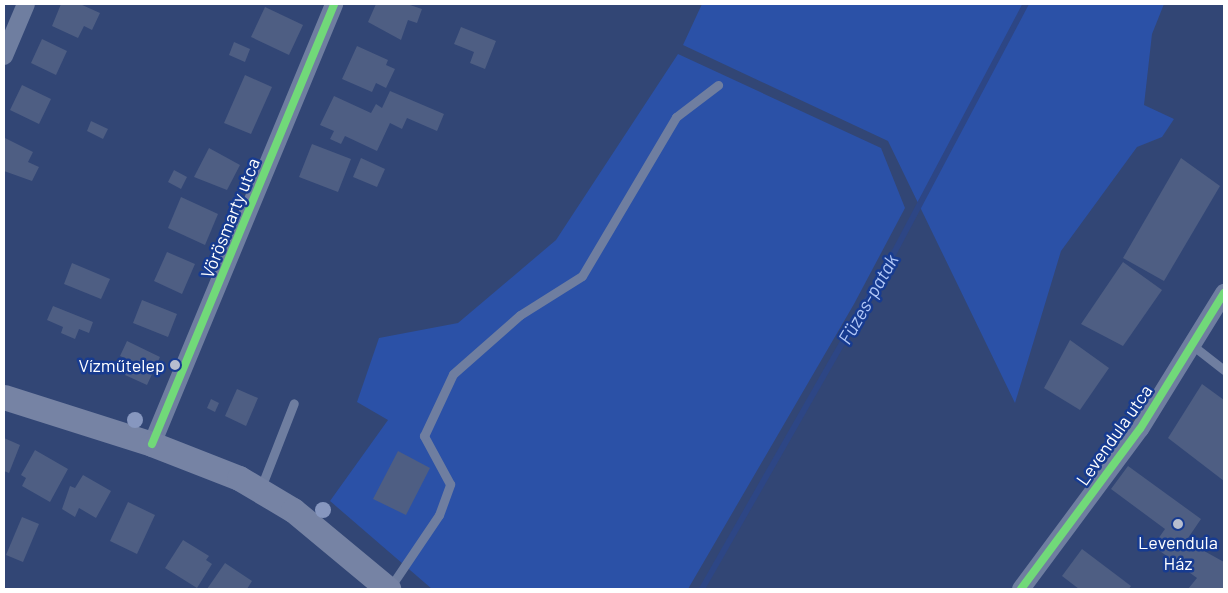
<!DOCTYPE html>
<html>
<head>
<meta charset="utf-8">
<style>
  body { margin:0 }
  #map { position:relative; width:1228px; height:593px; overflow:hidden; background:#324675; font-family:Barlow,sans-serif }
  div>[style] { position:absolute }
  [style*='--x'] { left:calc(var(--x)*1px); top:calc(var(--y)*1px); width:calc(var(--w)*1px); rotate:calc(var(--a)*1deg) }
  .green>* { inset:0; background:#2b51a7 }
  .stream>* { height:5.5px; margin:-2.75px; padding:0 2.75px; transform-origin:2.75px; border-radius:2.75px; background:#2d4685 }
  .building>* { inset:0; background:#4e5e83 }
  .service>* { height:9px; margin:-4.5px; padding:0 4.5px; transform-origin:4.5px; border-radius:4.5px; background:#6f7ea0 }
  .minor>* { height:18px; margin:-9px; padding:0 9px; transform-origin:9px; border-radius:9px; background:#6f7ea0 }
  .secondary>* { height:25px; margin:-12.5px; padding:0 12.5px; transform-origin:12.5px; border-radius:12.5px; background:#7683a4 }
  .cycleway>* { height:8px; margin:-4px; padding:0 4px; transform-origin:4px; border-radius:4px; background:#71d979 }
  .trees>* { width:16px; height:16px; margin:-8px; border-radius:50%; background:#8797bf }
  .dots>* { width:14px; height:14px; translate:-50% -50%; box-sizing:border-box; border:2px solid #173b90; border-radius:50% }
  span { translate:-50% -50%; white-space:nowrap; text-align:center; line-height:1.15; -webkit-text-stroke:5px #173b90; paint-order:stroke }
  .street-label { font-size:18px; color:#fff }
  .poi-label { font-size:18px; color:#fff }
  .right { translate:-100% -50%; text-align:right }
  .water-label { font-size:19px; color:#b1c7f7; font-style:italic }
  .frame { position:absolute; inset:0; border:5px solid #fff; pointer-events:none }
</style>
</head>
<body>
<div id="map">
  <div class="green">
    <i style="clip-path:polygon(702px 4px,1164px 4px,1152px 34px,1144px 105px,1174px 119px,1162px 137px,1137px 147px,1061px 251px,1015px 403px,888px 141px,683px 45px)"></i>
    <i style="clip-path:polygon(678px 54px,881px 148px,905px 208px,854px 304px,688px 589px,432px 589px,330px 501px,388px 420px,357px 402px,379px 338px,458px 323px,556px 240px)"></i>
  </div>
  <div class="stream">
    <i style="--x:702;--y:589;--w:387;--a:-60.3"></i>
    <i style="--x:894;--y:253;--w:282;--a:-62.1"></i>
  </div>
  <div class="building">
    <i style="clip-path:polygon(61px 4px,80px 4px,100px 13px,92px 30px,84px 26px,78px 38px,52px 26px)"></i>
    <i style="clip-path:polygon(376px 4px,407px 4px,422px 9px,417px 23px,408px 20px,401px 40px,368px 22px)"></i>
    <i style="clip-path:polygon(265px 7px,303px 25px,289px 55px,251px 37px)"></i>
    <i style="clip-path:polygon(461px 27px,496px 41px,485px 69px,470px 63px,474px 52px,454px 44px)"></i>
    <i style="clip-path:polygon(42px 39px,67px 51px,56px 75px,31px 63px)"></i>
    <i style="clip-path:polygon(234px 42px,250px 49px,245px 62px,229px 55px)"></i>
    <i style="clip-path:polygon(357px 46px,388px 60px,386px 65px,395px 69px,386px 88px,376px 83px,372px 92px,342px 79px)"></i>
    <i style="clip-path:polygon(245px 75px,272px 87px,251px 134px,224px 123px)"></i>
    <i style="clip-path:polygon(22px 85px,51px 99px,39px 124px,10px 110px)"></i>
    <i style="clip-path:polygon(390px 91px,444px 114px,437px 131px,407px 118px,402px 129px,390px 123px,377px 151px,345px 136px,341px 144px,330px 139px,334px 131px,320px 125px,334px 96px,371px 113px,376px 104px,382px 108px)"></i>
    <i style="clip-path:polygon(91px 121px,108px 129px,103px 139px,87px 131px)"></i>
    <i style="clip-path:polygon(5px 138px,33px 152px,28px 162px,39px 167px,32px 181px,4px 171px)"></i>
    <i style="clip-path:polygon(312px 144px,351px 159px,338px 192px,299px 177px)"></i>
    <i style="clip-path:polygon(209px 148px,240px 165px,227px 190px,194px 177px)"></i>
    <i style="clip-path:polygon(361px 158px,385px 169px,377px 187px,353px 177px)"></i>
    <i style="clip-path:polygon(1181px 158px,1220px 186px,1164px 281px,1123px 258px)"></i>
    <i style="clip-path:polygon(174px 170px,187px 177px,181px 189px,168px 182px)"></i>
    <i style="clip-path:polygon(181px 197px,218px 214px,205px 245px,168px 228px)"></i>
    <i style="clip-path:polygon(167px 252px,195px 264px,182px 294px,154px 281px)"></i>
    <i style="clip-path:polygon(1123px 262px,1162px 290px,1123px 346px,1081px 324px)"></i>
    <i style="clip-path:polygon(72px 263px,110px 279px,101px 299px,64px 284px)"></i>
    <i style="clip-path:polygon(142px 300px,177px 314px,168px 337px,133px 323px)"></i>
    <i style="clip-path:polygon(53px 306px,93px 322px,89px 333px,79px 329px,75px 339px,61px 333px,63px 327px,47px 320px)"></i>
    <i style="clip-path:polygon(1070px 340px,1109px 368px,1080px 410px,1044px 388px)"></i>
    <i style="clip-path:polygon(127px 341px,160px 357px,147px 385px,125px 375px,132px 361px,120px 356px)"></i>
    <i style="clip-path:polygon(1202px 384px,1224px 400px,1224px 481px,1168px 438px)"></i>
    <i style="clip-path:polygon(237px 389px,258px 398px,246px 426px,225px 416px)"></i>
    <i style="clip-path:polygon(211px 399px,219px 403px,215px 412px,207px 408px)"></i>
    <i style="clip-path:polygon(4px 438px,20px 445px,9px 473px,4px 471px)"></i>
    <i style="clip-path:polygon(35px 450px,68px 469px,50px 502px,22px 486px,26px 478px,21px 475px)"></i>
    <i style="clip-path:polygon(398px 451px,430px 468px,406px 515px,373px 499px)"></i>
    <i style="clip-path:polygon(1128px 466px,1201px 519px,1186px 541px,1224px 562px,1224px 589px,1188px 589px,1197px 578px,1153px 546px,1165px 529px,1111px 489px)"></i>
    <i style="clip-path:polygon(83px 475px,111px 491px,96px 518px,79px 508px,75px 517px,62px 509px,70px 486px,75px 488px)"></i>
    <i style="clip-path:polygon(128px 502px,155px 515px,137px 554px,110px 541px)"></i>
    <i style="clip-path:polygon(22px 517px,39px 524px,23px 562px,6px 555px)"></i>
    <i style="clip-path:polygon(183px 540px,209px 556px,206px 560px,212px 564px,197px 588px,165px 568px)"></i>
    <i style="clip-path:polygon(1082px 549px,1131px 586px,1129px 589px,1079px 589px,1062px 576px)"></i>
    <i style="clip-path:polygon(225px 563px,252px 581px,247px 589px,207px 589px)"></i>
  </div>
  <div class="service">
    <i style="--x:1192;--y:345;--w:41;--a:38"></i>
    <i style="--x:260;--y:490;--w:93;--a:-68.7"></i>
    <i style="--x:389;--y:589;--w:89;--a:-56"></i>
    <i style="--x:439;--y:515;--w:33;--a:-70"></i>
    <i style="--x:450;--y:484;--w:55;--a:-118.4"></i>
    <i style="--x:424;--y:436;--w:68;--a:-64.9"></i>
    <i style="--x:453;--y:374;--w:89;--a:-41.4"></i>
    <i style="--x:520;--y:315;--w:73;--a:-32.2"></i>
    <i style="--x:582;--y:276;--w:185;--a:-59.4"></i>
    <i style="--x:676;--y:117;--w:53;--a:-37.3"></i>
  </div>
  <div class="minor">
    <i style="--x:4;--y:56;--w:56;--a:-67.1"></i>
    <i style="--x:152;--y:444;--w:476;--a:-67.5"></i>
    <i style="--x:1021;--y:589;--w:199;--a:-53.4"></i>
    <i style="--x:1140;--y:429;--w:160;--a:-58.3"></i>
  </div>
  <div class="secondary">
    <i style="--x:4;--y:397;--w:155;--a:17.6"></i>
    <i style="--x:152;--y:444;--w:93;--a:21.3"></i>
    <i style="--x:239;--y:478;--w:63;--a:30.7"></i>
    <i style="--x:293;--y:510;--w:124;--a:39.7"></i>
  </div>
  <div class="cycleway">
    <i style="--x:152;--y:444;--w:476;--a:-67.5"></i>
    <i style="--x:1021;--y:589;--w:199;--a:-53.4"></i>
    <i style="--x:1140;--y:429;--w:160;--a:-58.3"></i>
  </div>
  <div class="trees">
    <i style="left:135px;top:420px"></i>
    <i style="left:323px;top:510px"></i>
  </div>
  <div class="dots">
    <i style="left:175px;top:365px;background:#b7becf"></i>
    <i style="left:1178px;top:524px;background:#b7becf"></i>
  </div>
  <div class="street-label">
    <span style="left:230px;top:218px;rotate:-68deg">Vörösmarty utca</span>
    <span style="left:1114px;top:435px;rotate:-55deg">Levendula utca</span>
  </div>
  <div class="poi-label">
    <span class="right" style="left:165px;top:365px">Vízműtelep</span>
    <span style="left:1178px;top:553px">Levendula<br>Ház</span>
  </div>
  <div class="water-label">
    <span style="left:868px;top:299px;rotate:-60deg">Füzes-patak</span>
  </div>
  <div class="frame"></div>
</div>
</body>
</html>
